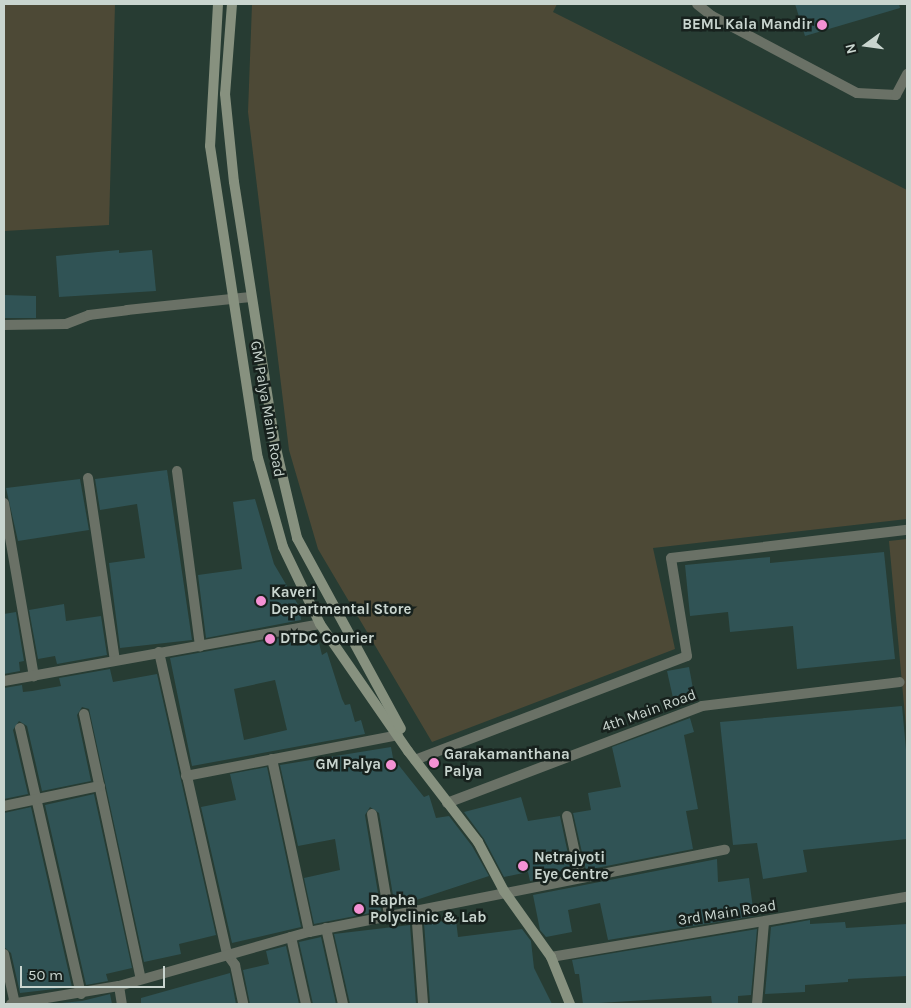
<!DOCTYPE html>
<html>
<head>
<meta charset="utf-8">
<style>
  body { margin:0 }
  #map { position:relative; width:911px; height:1008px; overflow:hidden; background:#273c33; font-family:Karla,sans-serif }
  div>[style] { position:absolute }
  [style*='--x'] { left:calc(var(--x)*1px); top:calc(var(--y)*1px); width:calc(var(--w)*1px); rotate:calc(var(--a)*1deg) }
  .green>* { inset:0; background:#4d4936 }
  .building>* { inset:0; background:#305355 }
  .lane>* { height:10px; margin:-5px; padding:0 5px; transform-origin:5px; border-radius:5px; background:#6a7166 }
  .street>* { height:10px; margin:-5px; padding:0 5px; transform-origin:5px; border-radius:5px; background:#6a7166 }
  .secondary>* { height:10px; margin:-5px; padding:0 5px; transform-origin:5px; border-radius:5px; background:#87917f }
  .dots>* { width:14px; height:14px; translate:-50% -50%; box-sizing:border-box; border:2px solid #17211d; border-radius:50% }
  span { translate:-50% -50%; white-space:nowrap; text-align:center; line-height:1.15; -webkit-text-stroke:5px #17211d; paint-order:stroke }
  .poi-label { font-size:15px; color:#c9d5cf; font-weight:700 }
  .right { translate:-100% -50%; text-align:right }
  .left { translate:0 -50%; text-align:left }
  .street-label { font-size:15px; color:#c9d5cf }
  .frame { position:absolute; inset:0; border:5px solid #c9d5cf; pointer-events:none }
  .north { position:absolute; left:841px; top:20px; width:50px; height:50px; -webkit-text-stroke:4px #17211d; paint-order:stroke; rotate:256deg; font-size:14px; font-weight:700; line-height:20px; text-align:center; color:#c9d5cf }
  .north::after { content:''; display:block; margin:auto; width:18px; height:22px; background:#c9d5cf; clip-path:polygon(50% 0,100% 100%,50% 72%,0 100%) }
  .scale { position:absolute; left:20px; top:966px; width:145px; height:22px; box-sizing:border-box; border:2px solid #c9d5cf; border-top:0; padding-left:6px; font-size:15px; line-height:18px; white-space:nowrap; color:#c9d5cf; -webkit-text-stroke:4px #17211d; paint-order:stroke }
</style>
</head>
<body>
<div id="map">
  <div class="green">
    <i style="clip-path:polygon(4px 4px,115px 4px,109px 225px,4px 231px)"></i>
    <i style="clip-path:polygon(252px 4px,557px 4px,553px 12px,907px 190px,907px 519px,653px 548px,675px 649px,432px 742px,318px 549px,289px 450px,248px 112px)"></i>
    <i style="clip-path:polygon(907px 539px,907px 738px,889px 541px)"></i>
  </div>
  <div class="building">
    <i style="clip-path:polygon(795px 4px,899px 4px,900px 8px,805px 36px)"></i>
    <i style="clip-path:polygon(119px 250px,119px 253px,152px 250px,156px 291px,59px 297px,56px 256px)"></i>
    <i style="clip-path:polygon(4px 295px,36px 296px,36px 318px,4px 318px)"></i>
    <i style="clip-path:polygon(167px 470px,192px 640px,120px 648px,109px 563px,145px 558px,137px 504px,100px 510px,95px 479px)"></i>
    <i style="clip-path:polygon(80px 479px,89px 530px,18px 541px,6px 488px)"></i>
    <i style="clip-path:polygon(255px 499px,274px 564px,300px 608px,301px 620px,206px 638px,198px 575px,242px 569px,233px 502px)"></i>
    <i style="clip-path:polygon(884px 552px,895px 659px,797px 669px,793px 626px,730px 632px,728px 612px,690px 616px,685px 565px,770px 557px,770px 563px)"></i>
    <i style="clip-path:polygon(64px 604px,66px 621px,101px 616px,107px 655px,57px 664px,55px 656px,38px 659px,29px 610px)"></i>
    <i style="clip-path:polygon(16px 612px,24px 661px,19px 662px,20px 671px,4px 674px,4px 614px)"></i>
    <i style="clip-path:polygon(evenodd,303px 634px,305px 642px,318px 639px,322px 655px,327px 652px,342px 699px,345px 705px,350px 704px,355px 722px,361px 720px,365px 734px,192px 766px,170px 658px,303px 634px,275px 680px,287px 730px,244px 740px,234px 689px,275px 680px)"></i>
    <i style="clip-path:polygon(689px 667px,694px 694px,673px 698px,667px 671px)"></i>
    <i style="clip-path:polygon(110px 669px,113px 682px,157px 674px,216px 935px,179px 944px,181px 954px,144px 962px,89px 709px,82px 707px,77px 715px,91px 781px,42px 791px,27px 726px,19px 721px,13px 730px,28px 794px,4px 799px,4px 688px,22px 685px,23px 692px,32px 691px,61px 686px,59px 678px)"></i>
    <i style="clip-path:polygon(902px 706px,907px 760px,907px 839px,803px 850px,807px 872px,763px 879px,757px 843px,733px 845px,720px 722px)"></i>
    <i style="clip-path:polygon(690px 718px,694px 732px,684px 735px,698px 809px,686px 811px,693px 849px,586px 870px,573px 813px,591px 810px,588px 793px,621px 787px,612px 747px)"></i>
    <i style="clip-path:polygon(391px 747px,393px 758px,424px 797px,429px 795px,436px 818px,449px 816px,472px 846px,489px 876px,395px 907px,379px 813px,370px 807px,365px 815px,381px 911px,314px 924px,304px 878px,340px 870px,335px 839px,298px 846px,280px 765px)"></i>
    <i style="clip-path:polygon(267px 767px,301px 927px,232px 943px,201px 807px,236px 800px,230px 774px)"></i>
    <i style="clip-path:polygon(94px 794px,132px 968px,106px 974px,108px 981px,86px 985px,45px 805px)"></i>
    <i style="clip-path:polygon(521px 797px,528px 821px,560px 816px,572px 873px,530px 881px,528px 872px,504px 877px,484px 839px,464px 812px)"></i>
    <i style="clip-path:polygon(31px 807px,72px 987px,20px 993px,11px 953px,4px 947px,4px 813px)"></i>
    <i style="clip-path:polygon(717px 859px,718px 882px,749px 878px,754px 916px,608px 940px,600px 903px,568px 910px,572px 932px,546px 937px,540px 930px,533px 895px)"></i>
    <i style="clip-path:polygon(456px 920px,458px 937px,522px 929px,531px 941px,534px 968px,552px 1004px,430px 1004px,424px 923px)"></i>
    <i style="clip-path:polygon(810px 920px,810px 924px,845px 922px,846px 928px,907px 924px,907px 976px,848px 979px,848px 982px,805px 985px,805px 992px,765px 994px,771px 927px)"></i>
    <i style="clip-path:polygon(410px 925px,416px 1004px,350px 1004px,334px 934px)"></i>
    <i style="clip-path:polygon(757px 929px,751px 995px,738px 996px,738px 1004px,712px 1004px,711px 996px,583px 1004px,579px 974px,575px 974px,572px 960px)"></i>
    <i style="clip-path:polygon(321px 937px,336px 1004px,313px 1004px,299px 942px)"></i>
    <i style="clip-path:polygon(286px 946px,299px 1004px,250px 1004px,243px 970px,269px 964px,266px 951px)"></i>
    <i style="clip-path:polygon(230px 973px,236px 1004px,141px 1004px,141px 998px)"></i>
    <i style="clip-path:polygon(110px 994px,112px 1004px,51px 1004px,82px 1001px)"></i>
  </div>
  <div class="lane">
    <i style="--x:697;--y:4;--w:19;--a:39"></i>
    <i style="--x:712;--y:16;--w:164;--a:28"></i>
    <i style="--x:857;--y:93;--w:39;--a:3"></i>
    <i style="--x:896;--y:95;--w:24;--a:-62"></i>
    <i style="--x:4;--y:325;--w:62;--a:-0.9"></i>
    <i style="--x:66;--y:324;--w:25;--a:-21"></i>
    <i style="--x:89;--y:315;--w:38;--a:-7"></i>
    <i style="--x:127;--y:310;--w:124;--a:-6"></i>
  </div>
  <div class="street">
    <i style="--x:177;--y:471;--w:177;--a:82.5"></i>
    <i style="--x:88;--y:478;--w:184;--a:81.6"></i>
    <i style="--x:4;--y:503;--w:176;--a:80.2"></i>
    <i style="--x:159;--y:652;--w:310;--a:77.3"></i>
    <i style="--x:227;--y:954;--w:14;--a:54"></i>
    <i style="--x:235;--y:965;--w:40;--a:78"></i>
    <i style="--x:4;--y:681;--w:321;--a:-10.2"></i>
    <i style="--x:84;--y:714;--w:271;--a:77.9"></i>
    <i style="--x:20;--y:728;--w:273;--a:77.1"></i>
    <i style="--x:272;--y:759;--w:177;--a:77.9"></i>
    <i style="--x:415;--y:760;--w:291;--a:-20.9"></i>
    <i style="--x:687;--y:656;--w:99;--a:-99.3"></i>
    <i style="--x:671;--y:558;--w:238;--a:-6.8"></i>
    <i style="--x:186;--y:776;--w:216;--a:-10.9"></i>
    <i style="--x:447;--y:803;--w:273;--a:-20.8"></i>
    <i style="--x:702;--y:706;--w:199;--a:-6.9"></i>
    <i style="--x:4;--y:806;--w:98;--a:-11.8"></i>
    <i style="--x:372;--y:814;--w:102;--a:80.4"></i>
    <i style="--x:567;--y:816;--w:61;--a:77.8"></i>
    <i style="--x:416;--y:910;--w:94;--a:85.7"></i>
    <i style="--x:326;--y:928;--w:78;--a:77.4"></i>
    <i style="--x:291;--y:937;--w:69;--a:77.4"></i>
    <i style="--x:4;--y:954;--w:51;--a:77.6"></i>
    <i style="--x:551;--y:957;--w:361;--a:-9.6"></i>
    <i style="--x:119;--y:986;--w:18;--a:81"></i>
    <i style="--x:11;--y:1004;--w:109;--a:-9.5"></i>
    <i style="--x:119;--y:986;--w:198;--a:-15.9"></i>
    <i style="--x:309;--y:932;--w:424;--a:-11.2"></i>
    <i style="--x:757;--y:1004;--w:81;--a:-85.1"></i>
  </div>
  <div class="secondary">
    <i style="--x:218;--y:4;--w:142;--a:93.2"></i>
    <i style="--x:210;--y:146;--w:316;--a:81.3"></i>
    <i style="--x:258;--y:458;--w:92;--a:74.3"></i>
    <i style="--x:283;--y:547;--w:85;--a:64.3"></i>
    <i style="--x:320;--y:624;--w:155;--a:55.3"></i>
    <i style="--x:408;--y:751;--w:115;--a:52.4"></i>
    <i style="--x:478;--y:842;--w:55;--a:62"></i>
    <i style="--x:504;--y:891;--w:81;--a:54.5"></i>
    <i style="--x:551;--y:957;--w:51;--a:68"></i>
    <i style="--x:232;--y:4;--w:90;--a:94.4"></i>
    <i style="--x:225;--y:94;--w:88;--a:84.2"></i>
    <i style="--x:234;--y:182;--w:265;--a:81.1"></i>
    <i style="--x:275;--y:444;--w:97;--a:76.8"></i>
    <i style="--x:297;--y:538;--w:217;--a:61.4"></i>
  </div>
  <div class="dots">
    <i style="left:822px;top:25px;background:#f491d4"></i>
    <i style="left:261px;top:601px;background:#f491d4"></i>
    <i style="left:270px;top:639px;background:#f491d4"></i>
    <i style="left:434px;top:763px;background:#f491d4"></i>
    <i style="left:391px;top:765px;background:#f491d4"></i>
    <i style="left:523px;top:866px;background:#f491d4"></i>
    <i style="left:359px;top:909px;background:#f491d4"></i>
  </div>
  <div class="poi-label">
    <span class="right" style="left:812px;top:25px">BEML Kala Mandir</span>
    <span class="left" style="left:271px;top:601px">Kaveri<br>Departmental Store</span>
    <span class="left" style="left:280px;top:639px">DTDC Courier</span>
    <span class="left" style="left:444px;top:763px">Garakamanthana<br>Palya</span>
    <span class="right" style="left:381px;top:765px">GM Palya</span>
    <span class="left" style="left:534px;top:866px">Netrajyoti<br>Eye Centre</span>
    <span class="left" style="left:370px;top:909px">Rapha<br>Polyclinic &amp; Lab</span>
  </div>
  <div class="street-label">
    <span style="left:267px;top:409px;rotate:80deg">GM Palya Main Road</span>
    <span style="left:649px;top:711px;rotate:-20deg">4th Main Road</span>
    <span style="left:727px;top:913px;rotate:-9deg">3rd Main Road</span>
  </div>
  <div class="frame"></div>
  <div class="north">N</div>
  <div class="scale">50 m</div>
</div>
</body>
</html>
